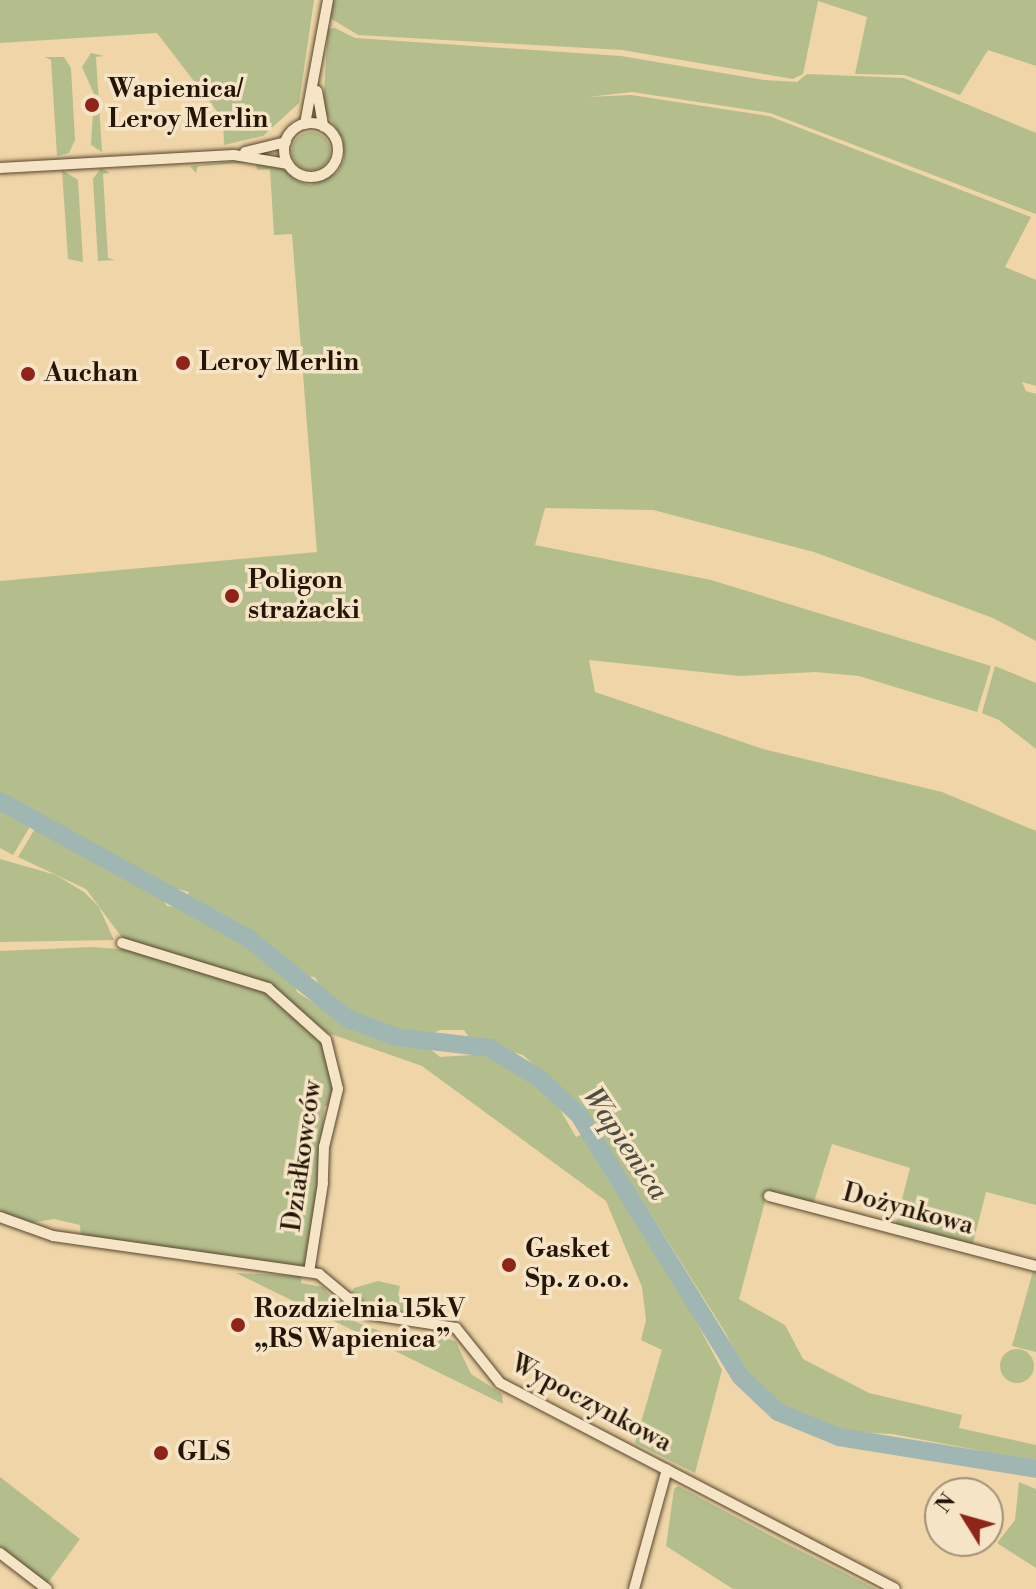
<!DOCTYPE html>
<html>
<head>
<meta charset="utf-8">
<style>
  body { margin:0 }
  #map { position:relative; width:1036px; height:1589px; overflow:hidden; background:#efd5a7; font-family:"Libre Bodoni",serif }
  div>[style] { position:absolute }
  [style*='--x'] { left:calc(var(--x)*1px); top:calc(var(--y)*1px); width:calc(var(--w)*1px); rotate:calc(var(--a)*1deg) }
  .green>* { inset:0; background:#b4be8c }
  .round { border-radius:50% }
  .river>* { height:18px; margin:-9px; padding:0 9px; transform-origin:9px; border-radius:9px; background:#9fb6b3 }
  .roads { filter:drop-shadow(0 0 2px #57452e) drop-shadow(0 0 2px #57452e) }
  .street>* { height:10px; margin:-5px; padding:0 5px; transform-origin:5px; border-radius:5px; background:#f5e4c6 }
  .street>.ring { margin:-5px; padding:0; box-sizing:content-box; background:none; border:10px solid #f5e4c6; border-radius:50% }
  .dots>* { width:22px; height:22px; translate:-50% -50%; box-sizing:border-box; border:4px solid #f5e4c6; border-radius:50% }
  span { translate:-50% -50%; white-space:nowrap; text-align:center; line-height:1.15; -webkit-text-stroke:7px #f5e4c6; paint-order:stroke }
  .poi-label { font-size:26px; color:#241506; font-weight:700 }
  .left { translate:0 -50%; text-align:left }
  .street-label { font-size:26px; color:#241506 }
  .water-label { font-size:28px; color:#4f4d43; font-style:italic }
  .north { position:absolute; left:924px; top:1477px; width:80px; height:80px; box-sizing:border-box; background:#f5e4c6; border:2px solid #a19179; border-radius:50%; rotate:307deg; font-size:22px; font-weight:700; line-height:32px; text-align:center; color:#241506 }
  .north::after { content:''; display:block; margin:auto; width:28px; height:36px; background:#8f2418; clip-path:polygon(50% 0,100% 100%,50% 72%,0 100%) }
</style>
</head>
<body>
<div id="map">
  <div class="green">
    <i style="clip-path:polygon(0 0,314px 0,299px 103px,263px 136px,224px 145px,223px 119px,157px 33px,0 43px)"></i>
    <i style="clip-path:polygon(333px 0,1036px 0,1036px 66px,988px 50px,960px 95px,904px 75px,855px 74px,867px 17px,818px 1px,803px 74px,793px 79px,622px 50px,358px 35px,330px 18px)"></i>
    <i style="clip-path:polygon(335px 28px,355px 38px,621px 56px,764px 80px,797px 82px,807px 74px,904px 78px,1036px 133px,1036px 214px,770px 113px,632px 92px,588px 97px,631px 95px,769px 116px,1031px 217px,1005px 267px,1036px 280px,1036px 386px,1022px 382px,1026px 391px,1036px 394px,1036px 641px,993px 618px,814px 552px,653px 510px,545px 508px,535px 545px,711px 580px,991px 666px,977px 712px,859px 676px,816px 672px,739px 676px,589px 660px,595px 692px,763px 749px,942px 792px,1036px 831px,1036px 1205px,986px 1192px,972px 1247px,895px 1227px,910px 1168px,832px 1144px,813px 1205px,767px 1194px,739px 1299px,785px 1325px,803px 1359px,869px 1393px,962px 1415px,959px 1428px,1036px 1445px,1036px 1461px,892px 1434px,831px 1431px,781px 1409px,746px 1374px,725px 1332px,589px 1116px,523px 1055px,470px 1039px,464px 1030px,440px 1030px,426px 1037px,380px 1028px,353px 1015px,323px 993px,315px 977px,304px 976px,187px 898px,189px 892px,163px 885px,0 794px,0 581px,317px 552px,292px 234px,274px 235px,270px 169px,257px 170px,256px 162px,198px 166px,196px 173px,190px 166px,247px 160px,279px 165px,297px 181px,310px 185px,337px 173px,344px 160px,343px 139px,323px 108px,328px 29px)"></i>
    <i style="clip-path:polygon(91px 53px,104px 56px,96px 57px,102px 152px,91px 145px,94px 94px,82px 67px)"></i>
    <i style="clip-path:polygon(45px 57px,64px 57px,71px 68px,75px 140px,69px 153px,57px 156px,51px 60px)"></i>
    <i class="round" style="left:292px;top:132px;width:38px;height:38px"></i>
    <i style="clip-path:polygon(101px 168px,110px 173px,103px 174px,108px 258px,115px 260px,98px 261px,93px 179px)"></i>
    <i style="clip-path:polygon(62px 170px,78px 180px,83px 262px,68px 259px)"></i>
    <i style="clip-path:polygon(995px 666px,1036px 683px,1036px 749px,999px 720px,982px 713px)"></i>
    <i style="clip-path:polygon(0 806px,31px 825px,13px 855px,0 848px)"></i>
    <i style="clip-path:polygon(36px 827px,157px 891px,167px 906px,183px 908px,255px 948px,293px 980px,297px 992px,344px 1022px,368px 1034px,429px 1048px,440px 1057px,488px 1054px,517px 1068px,555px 1101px,576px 1137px,583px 1134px,671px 1274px,722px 1370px,695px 1473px,635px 1443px,662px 1350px,641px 1340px,646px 1320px,642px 1287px,606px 1201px,422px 1066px,328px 1033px,269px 984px,123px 939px,86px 889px,18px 857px)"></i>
    <i style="clip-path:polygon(0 859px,56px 875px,84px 892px,99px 907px,114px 940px,0 942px)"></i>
    <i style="clip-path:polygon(94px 947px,129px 950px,265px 991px,322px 1044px,335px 1082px,330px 1105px,324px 1107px,321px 1178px,304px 1266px,81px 1238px,80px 1225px,54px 1219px,31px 1223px,0 1212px,0 951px)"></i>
    <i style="clip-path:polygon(1034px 1268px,1036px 1269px,1036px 1352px,1012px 1346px)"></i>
    <i style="clip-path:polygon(236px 1273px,301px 1276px,301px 1283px,323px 1287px,350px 1319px,363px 1325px,383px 1332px,437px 1334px,456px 1342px,471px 1374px,502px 1394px,503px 1404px)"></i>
    <i style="clip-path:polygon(378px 1281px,400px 1286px,398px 1296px,449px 1319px,394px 1319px,367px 1310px,349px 1297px,354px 1288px)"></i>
    <i class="round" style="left:1000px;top:1349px;width:34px;height:34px"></i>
    <i style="clip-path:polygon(0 1477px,80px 1539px,47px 1584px,0 1549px)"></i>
    <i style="clip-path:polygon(1019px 1482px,1036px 1489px,1036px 1568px,997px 1543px,1015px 1520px)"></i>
    <i style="clip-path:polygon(678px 1486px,779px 1540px,876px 1589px,733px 1589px,666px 1546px,674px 1489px)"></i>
  </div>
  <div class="river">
    <i style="--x:0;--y:801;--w:283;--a:28.9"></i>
    <i style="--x:248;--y:938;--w:129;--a:39"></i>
    <i style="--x:348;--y:1019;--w:52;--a:20.2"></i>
    <i style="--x:397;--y:1037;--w:94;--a:6.7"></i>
    <i style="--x:490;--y:1048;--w:59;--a:31.8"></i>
    <i style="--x:540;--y:1079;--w:53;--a:42.7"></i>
    <i style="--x:579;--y:1115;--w:308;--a:58.3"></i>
    <i style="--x:741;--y:1377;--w:51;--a:43.4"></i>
    <i style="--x:778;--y:1412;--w:66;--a:22.3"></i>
    <i style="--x:839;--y:1437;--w:200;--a:9.2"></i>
  </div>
  <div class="roads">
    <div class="street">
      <i style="--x:317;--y:91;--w:36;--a:80"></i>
      <i class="ring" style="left:284px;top:123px;width:44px;height:44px"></i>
      <i style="--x:305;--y:124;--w:126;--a:-79.5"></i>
      <i style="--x:245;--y:152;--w:42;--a:-13.7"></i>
      <i style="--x:0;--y:168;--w:234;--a:-3.2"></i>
      <i style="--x:234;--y:155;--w:55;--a:9.5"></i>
      <i style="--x:122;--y:943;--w:153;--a:17.1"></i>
      <i style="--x:268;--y:988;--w:78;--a:41.9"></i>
      <i style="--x:326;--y:1040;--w:50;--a:76.2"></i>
      <i style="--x:338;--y:1089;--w:60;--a:103.6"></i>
      <i style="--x:324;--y:1147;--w:36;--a:92"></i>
      <i style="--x:323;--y:1183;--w:90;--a:98.9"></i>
      <i style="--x:769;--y:1196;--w:276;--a:14.7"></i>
      <i style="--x:0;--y:1217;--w:56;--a:19.7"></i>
      <i style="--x:53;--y:1236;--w:269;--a:8.1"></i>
      <i style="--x:319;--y:1274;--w:62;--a:39.8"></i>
      <i style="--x:367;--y:1314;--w:90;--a:8.9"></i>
      <i style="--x:456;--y:1328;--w:70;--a:51.3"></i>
      <i style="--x:500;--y:1383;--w:445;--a:27.5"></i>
      <i style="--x:0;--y:1553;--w:59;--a:37.5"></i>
      <i style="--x:634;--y:1589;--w:124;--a:-74.6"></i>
    </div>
  </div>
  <div class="dots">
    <i style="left:92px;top:105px;background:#8f2418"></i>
    <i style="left:183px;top:363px;background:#8f2418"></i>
    <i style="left:28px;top:374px;background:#8f2418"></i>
    <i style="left:232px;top:596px;background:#8f2418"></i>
    <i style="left:509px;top:1265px;background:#8f2418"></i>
    <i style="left:238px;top:1325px;background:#8f2418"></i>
    <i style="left:161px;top:1453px;background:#8f2418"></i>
  </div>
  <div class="poi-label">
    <span class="left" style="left:108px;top:105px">Wapienica/<br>Leroy Merlin</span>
    <span class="left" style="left:199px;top:363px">Leroy Merlin</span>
    <span class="left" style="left:44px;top:374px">Auchan</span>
    <span class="left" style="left:248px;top:596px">Poligon<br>strażacki</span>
    <span class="left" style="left:525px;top:1265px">Gasket<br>Sp. z o.o.</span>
    <span class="left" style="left:254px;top:1325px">Rozdzielnia 15kV<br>„RS Wapienica”</span>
    <span class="left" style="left:177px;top:1453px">GLS</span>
  </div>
  <div class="street-label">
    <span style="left:303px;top:1156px;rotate:-82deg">Działkowców</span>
    <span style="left:908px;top:1210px;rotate:15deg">Dożynkowa</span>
    <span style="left:591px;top:1404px;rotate:28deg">Wypoczynkowa</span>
  </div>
  <div class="water-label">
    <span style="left:625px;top:1144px;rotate:56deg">Wapienica</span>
  </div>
  <div class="north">N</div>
</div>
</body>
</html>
